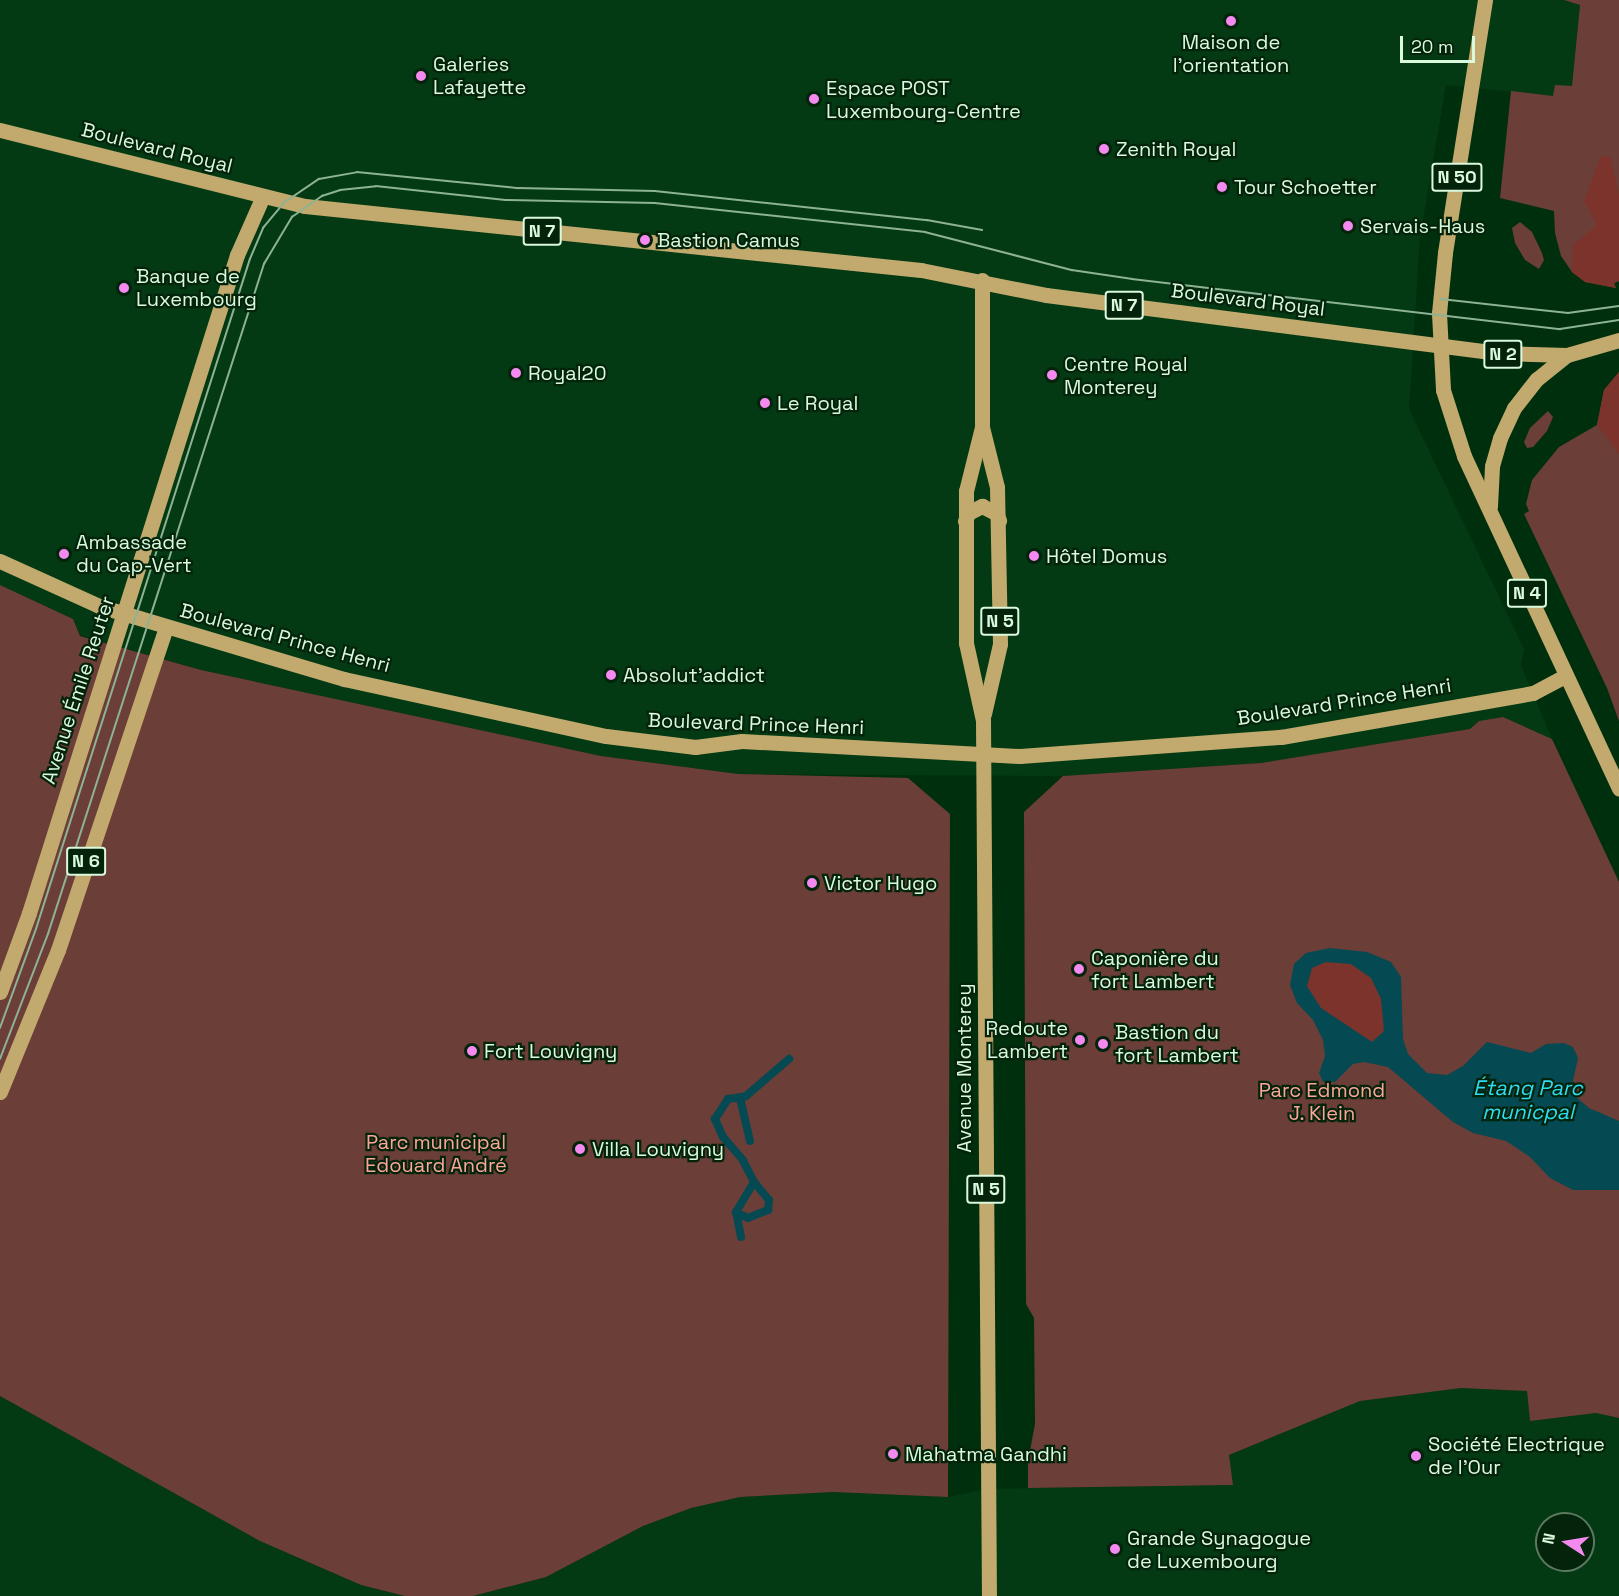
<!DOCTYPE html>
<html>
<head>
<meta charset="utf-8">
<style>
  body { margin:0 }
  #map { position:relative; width:1619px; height:1596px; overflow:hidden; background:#002f0d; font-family:"Space Grotesk",sans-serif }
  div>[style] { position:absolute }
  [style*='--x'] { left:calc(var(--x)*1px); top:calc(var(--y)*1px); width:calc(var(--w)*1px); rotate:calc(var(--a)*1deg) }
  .built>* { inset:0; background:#043a13 }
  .green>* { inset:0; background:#6b3e38 }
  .forest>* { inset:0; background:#7c332b }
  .water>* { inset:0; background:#054952 }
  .stream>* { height:8px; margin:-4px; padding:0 4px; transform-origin:4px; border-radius:4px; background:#054952 }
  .major>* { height:15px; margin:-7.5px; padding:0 7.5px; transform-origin:7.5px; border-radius:7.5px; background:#c2aa6e }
  .tram>* { height:1.5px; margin:-0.75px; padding:0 0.75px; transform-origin:0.75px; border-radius:0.75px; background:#8db294 }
  .dots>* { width:16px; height:16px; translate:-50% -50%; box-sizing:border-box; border:3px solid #04230b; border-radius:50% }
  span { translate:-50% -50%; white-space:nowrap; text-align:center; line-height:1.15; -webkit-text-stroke:4.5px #04230b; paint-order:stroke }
  .shield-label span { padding:2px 4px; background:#04230b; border:2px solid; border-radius:4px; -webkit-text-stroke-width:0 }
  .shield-label { font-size:18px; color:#daf9dd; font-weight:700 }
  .poi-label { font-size:20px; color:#daf9dd }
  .left { translate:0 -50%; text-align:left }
  .right { translate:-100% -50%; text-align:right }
  .street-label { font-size:20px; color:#daf9dd }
  .park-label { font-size:20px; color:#fda598 }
  .water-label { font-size:21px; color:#2edbf1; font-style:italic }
  .north { position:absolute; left:1535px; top:1512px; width:60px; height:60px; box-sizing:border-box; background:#04230b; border:2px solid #5a795f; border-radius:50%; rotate:282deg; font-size:16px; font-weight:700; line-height:24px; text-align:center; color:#daf9dd }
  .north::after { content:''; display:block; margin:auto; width:21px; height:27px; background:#f489f0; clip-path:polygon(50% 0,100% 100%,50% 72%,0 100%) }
  .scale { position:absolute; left:1400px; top:36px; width:75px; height:27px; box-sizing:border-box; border:3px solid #daf9dd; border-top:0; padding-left:8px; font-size:18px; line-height:21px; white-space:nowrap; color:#daf9dd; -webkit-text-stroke:4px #04230b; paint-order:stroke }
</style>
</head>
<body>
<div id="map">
  <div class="built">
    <i style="clip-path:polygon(0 0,1564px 0,1580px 5px,1572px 87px,1553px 96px,1446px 85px,1420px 237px,1409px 409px,1524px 649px,1521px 665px,1552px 739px,1503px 717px,1479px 721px,1470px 729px,1261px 763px,1063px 776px,738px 774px,601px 756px,201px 670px,80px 635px,73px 619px,0 585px)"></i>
    <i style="clip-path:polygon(evenodd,1461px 1388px,1527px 1391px,1530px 1421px,1596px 1413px,1619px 1418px,1619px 1596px,473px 1596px,546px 1577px,643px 1526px,691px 1508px,740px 1497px,833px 1492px,948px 1497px,988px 1489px,1233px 1485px,1229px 1455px,1360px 1401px,1461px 1388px,1547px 1524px,1583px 1524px,1583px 1560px,1547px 1560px,1547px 1524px)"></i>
    <i style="clip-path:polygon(0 1396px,260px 1541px,361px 1585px,405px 1596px,0 1596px)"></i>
  </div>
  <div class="green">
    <i style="clip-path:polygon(1564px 0,1619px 0,1619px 281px,1614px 283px,1616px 288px,1585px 282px,1572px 272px,1561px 256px,1555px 233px,1554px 211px,1500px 198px,1511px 91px,1553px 96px,1555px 85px,1572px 86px,1580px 5px)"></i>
    <i style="clip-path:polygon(1520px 222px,1532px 232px,1542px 253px,1544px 260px,1539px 269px,1525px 260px,1515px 243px,1512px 228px)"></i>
    <i style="clip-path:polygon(1619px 372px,1619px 721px,1607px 688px,1524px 514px,1529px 511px,1526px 504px,1532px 480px,1559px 447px,1597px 425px,1604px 390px)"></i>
    <i style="clip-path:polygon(1548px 411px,1553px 417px,1547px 431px,1533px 447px,1527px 448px,1524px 442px,1530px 428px)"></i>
    <i style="clip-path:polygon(0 585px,73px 619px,80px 636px,201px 670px,601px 756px,738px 774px,908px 778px,950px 814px,948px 1497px,833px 1492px,740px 1497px,691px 1508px,643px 1526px,546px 1577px,473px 1596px,405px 1596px,361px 1585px,260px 1541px,0 1396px)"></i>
    <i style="clip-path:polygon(1503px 717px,1552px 739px,1619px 882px,1619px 1418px,1596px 1413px,1530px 1421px,1527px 1391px,1461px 1388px,1360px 1401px,1229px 1455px,1233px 1485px,1028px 1488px,1028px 1461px,1035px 1424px,1034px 1318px,1026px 1304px,1024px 812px,1063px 776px,1261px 763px,1470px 729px,1479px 721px)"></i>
  </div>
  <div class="forest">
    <i style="clip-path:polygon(1601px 156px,1610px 157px,1619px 194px,1619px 281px,1614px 283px,1616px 288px,1585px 282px,1572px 272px,1573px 245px,1597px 225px,1584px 201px)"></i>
    <i style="clip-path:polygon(1619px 372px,1619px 454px,1597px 425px,1604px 390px)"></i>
    <i style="clip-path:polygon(1326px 962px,1351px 964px,1371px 978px,1381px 999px,1384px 1032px,1371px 1042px,1321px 1008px,1307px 986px,1312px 967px)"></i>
  </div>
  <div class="water">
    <i style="clip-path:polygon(evenodd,1330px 948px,1367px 952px,1391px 962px,1401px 977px,1403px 1039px,1408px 1054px,1427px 1073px,1447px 1075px,1463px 1066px,1487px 1042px,1531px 1053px,1546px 1044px,1564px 1043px,1573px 1047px,1578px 1058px,1573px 1081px,1576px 1097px,1589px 1108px,1619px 1121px,1619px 1190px,1573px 1190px,1550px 1178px,1530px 1157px,1506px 1141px,1473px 1133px,1453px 1122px,1388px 1067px,1364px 1062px,1353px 1064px,1335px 1082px,1323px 1082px,1319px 1073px,1325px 1056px,1323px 1040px,1313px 1020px,1297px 1003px,1290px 985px,1294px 964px,1306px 953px,1330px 948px,1326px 962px,1351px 964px,1371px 978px,1381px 999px,1384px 1031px,1372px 1042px,1321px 1008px,1307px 986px,1312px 968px,1326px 962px)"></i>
  </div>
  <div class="stream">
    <i style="--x:740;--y:1098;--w:44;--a:76.9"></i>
    <i style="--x:736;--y:1212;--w:13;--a:27"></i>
    <i style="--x:748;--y:1218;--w:22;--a:-22"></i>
    <i style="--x:768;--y:1210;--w:10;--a:-84"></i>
    <i style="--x:769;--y:1200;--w:23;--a:-130"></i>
    <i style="--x:741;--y:1237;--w:25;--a:-101"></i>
    <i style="--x:736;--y:1212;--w:35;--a:-59"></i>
    <i style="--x:754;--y:1182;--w:25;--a:-117"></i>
    <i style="--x:743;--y:1160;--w:30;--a:-131"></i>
    <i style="--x:723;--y:1137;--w:20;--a:-114"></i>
    <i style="--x:715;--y:1119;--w:24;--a:-57"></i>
    <i style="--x:728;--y:1099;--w:18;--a:-9"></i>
    <i style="--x:746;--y:1096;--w:57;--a:-40.7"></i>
  </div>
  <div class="major">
    <i style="--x:1485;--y:0;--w:256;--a:99"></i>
    <i style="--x:1445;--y:253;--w:60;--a:95.7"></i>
    <i style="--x:1439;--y:313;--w:77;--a:87"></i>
    <i style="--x:1443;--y:390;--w:69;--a:72.3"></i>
    <i style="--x:1464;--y:456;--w:367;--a:65"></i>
    <i style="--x:0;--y:130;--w:314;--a:14"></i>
    <i style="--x:305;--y:206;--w:619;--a:5.93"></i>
    <i style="--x:921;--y:270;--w:127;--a:11.3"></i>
    <i style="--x:1046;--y:295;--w:454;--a:7.3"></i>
    <i style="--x:1496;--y:353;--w:71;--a:1.6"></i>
    <i style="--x:1567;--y:355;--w:54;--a:-16.1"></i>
    <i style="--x:982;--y:280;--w:147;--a:90"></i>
    <i style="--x:982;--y:427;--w:62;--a:76"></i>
    <i style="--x:997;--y:487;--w:157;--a:88.9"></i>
    <i style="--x:1000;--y:644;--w:72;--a:102.9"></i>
    <i style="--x:982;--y:427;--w:66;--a:104"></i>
    <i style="--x:966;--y:491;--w:152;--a:90"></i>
    <i style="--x:966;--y:643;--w:79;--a:77.6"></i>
    <i style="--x:983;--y:720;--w:876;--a:89.61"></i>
    <i style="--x:1490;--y:506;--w:40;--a:-87.1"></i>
    <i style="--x:1492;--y:466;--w:29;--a:-74"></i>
    <i style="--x:1500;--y:438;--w:33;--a:-65"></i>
    <i style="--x:1514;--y:408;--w:37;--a:-52"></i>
    <i style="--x:1537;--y:379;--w:38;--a:-39"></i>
    <i style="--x:965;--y:521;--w:9;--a:-69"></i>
    <i style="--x:968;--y:513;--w:16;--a:-27"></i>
    <i style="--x:982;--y:506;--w:16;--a:27"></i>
    <i style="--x:996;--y:513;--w:8;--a:67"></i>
    <i style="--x:0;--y:561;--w:109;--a:24.4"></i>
    <i style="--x:99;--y:606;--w:256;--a:16.6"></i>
    <i style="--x:344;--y:679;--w:268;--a:12.3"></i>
    <i style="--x:606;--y:736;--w:90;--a:7"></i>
    <i style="--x:695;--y:747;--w:47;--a:-7.3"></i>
    <i style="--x:742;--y:741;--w:278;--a:3.1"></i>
    <i style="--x:1020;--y:756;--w:262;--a:-4.2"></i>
    <i style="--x:1281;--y:737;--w:256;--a:-9.9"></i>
    <i style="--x:1533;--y:693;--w:36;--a:-28"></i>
    <i style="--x:0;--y:992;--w:84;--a:-69.8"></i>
    <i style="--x:29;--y:913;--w:690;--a:-72.46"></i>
    <i style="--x:237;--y:255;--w:64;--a:-66.2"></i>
    <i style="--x:0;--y:1092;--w:153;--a:-67.8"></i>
    <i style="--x:58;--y:950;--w:341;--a:-71.5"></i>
  </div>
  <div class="tram">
    <i style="--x:1441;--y:299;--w:128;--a:6.3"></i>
    <i style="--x:1568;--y:313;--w:51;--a:-7.8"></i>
    <i style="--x:0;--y:1028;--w:105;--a:-70"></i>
    <i style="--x:36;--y:929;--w:703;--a:-72.29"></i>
    <i style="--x:250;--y:259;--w:34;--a:-67"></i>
    <i style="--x:263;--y:228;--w:34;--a:-50"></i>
    <i style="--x:285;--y:202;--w:41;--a:-34.1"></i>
    <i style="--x:319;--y:179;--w:39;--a:-10"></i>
    <i style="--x:357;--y:172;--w:162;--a:5.7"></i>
    <i style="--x:518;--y:188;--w:137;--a:1.3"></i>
    <i style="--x:655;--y:191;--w:274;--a:6.1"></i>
    <i style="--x:927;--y:220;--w:56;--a:10.3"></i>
    <i style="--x:0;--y:1059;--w:134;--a:-69"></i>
    <i style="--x:48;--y:934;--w:704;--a:-72.13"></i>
    <i style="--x:264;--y:264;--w:55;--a:-59.2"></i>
    <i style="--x:292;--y:217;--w:37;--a:-35"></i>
    <i style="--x:322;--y:196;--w:19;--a:-18"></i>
    <i style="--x:340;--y:190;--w:36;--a:-6"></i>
    <i style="--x:376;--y:186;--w:130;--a:6.2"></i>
    <i style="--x:505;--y:200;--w:150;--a:1.1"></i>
    <i style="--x:655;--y:203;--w:272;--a:6.1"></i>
    <i style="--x:925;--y:232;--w:152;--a:14.5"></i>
    <i style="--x:1072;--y:270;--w:61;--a:8.5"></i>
    <i style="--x:1132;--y:279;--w:431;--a:6.7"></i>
    <i style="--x:1560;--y:329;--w:60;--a:-8.7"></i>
  </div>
  <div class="dots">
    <i style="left:1231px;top:21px;background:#f489f0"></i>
    <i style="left:421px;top:76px;background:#f489f0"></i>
    <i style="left:814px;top:99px;background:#f489f0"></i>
    <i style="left:1104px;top:149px;background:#f489f0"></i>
    <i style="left:1222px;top:187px;background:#f489f0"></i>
    <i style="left:1348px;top:226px;background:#f489f0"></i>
    <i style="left:645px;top:240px;background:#f489f0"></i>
    <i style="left:124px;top:288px;background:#f489f0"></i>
    <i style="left:516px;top:373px;background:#f489f0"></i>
    <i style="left:1052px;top:375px;background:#f489f0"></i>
    <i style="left:765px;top:403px;background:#f489f0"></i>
    <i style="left:64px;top:554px;background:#f489f0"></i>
    <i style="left:1034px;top:556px;background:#f489f0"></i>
    <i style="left:611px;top:675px;background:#f489f0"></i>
    <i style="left:812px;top:883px;background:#f489f0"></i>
    <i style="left:1079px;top:969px;background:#f489f0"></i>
    <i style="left:1080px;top:1040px;background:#f489f0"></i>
    <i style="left:1103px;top:1044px;background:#f489f0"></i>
    <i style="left:472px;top:1051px;background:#f489f0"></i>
    <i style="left:580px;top:1149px;background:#f489f0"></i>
    <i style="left:893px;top:1454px;background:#f489f0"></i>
    <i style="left:1416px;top:1456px;background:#f489f0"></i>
    <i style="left:1115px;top:1549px;background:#f489f0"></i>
  </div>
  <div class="shield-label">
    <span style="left:1457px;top:177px">N 50</span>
    <span style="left:542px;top:231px">N 7</span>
    <span style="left:1124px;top:305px">N 7</span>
    <span style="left:1503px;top:354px">N 2</span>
    <span style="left:1527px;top:593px">N 4</span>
    <span style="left:1000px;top:621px">N 5</span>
    <span style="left:86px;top:861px">N 6</span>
    <span style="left:986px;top:1189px">N 5</span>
  </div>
  <div class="poi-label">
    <span style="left:1231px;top:54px">Maison de<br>l'orientation</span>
    <span class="left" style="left:433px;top:76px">Galeries<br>Lafayette</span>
    <span class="left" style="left:826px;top:100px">Espace POST<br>Luxembourg-Centre</span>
    <span class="left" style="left:1116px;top:149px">Zenith Royal</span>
    <span class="left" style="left:1234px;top:187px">Tour Schoetter</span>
    <span class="left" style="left:1360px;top:226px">Servais-Haus</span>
    <span class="left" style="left:657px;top:240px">Bastion Camus</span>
    <span class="left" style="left:136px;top:288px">Banque de<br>Luxembourg</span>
    <span class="left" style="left:1064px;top:376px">Centre Royal<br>Monterey</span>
    <span class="left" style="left:528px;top:373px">Royal20</span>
    <span class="left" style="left:777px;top:403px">Le Royal</span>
    <span class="left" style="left:76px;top:554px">Ambassade<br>du Cap-Vert</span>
    <span class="left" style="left:1046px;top:556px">Hôtel Domus</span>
    <span class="left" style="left:623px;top:675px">Absolut'addict</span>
    <span class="left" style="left:824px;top:883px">Victor Hugo</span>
    <span class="left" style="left:1091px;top:970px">Caponière du<br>fort Lambert</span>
    <span class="right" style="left:1068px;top:1040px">Redoute<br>Lambert</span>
    <span class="left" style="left:1115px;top:1044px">Bastion du<br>fort Lambert</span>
    <span class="left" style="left:484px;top:1051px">Fort Louvigny</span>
    <span class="left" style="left:592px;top:1149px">Villa Louvigny</span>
    <span class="left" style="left:1428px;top:1456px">Société Electrique<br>de l'Our</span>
    <span class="left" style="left:905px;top:1454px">Mahatma Gandhi</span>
    <span class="left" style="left:1127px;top:1550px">Grande Synagogue<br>de Luxembourg</span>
  </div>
  <div class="street-label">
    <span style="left:157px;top:148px;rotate:14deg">Boulevard Royal</span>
    <span style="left:1248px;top:300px;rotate:7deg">Boulevard Royal</span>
    <span style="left:285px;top:638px;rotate:15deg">Boulevard Prince Henri</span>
    <span style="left:78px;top:690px;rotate:-72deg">Avenue Émile Reuter</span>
    <span style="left:1344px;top:702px;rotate:-9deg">Boulevard Prince Henri</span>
    <span style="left:756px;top:724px;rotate:2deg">Boulevard Prince Henri</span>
    <span style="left:964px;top:1068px;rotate:-90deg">Avenue Monterey</span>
  </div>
  <div class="park-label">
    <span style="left:1322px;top:1102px">Parc Edmond<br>J. Klein</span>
    <span style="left:436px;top:1154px">Parc municipal<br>Edouard André</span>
  </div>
  <div class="water-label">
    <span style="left:1528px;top:1100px">Étang Parc<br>municpal</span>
  </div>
  <div class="north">N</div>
  <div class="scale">20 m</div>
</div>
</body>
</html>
